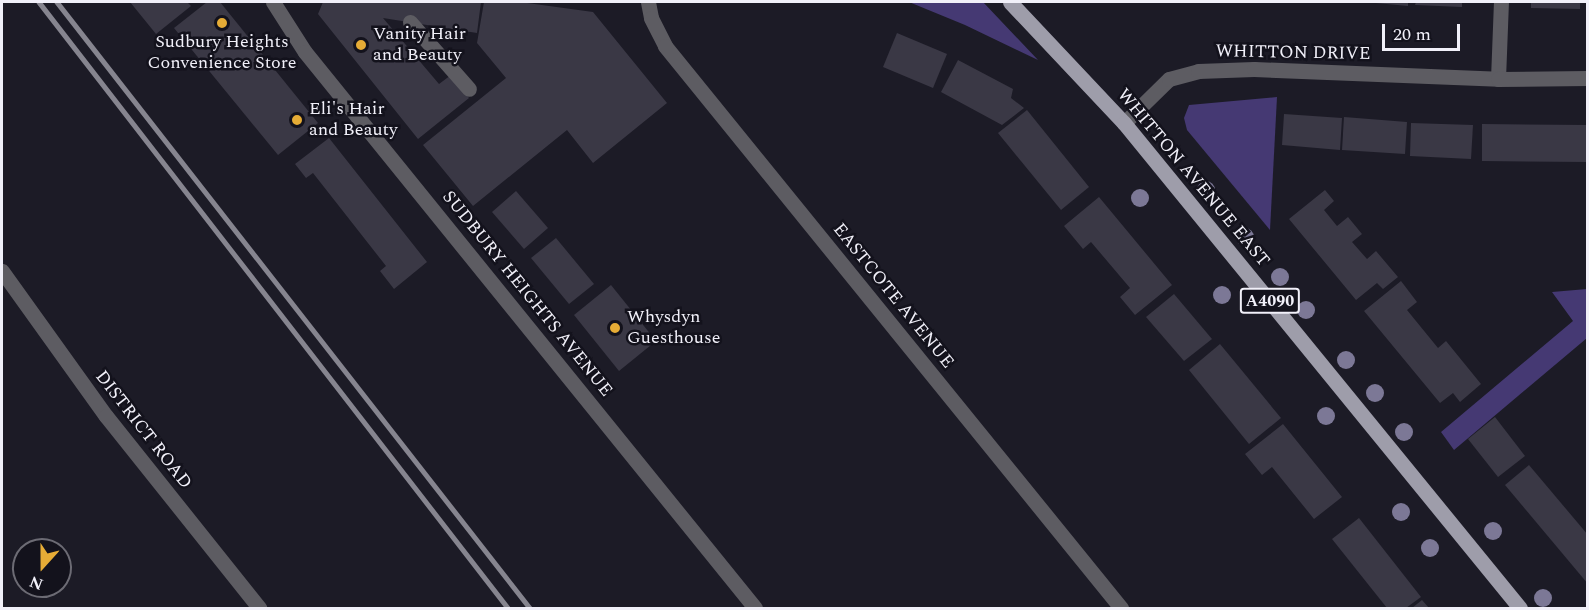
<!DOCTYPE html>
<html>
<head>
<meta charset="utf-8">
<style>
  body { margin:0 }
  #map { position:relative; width:1589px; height:610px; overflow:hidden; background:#1c1b26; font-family:Spectral,serif }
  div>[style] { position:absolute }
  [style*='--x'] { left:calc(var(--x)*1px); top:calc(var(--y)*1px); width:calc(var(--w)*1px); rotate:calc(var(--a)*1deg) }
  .green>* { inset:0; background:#453973 }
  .building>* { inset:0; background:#3a3845 }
  .service>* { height:15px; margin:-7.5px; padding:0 7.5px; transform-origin:7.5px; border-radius:7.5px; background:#5d5c62 }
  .minor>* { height:15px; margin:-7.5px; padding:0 7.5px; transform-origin:7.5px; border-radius:7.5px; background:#5d5c62 }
  .primary>* { height:15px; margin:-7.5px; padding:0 7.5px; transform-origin:7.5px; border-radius:7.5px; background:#9e9daa }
  .rail>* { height:4.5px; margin:-2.25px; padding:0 2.25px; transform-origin:2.25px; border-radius:2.25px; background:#86858f }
  .trees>* { width:18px; height:18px; margin:-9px; border-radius:50%; background:#7c7896 }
  .dots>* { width:16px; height:16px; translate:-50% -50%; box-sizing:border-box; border:3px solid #13121c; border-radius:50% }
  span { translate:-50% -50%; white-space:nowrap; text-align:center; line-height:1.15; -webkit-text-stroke:5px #13121c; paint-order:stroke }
  .shield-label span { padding:2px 4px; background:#13121c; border:2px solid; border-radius:4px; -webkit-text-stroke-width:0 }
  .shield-label { font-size:16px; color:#f1f0f9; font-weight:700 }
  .poi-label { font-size:18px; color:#f1f0f9 }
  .left { translate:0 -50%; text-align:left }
  .street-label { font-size:18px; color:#f1f0f9 }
  .frame { position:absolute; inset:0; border:3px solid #f1f0f9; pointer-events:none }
  .north { position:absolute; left:12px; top:538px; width:60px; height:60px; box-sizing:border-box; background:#13121c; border:2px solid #6c6b74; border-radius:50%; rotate:201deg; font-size:16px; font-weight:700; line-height:24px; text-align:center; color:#f1f0f9 }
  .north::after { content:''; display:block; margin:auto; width:21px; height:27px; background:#e6ac36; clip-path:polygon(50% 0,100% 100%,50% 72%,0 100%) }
  .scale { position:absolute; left:1382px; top:24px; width:78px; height:27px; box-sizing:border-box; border:3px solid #f1f0f9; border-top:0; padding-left:8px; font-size:18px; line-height:21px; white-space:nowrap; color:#f1f0f9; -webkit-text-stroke:4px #13121c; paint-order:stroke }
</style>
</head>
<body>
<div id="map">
  <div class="green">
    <i style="clip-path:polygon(909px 2px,983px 2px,1038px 60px,965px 25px)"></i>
    <i style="clip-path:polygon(1277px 97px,1270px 230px,1187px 130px,1184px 118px,1189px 105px)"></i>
    <i style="clip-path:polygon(1587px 289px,1587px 338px,1454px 450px,1441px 432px,1573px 321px,1552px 292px)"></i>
  </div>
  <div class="building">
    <i style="clip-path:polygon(130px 2px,187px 2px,191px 6px,156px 34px)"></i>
    <i style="clip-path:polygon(207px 2px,220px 2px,318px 123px,278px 155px,174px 28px)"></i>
    <i style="clip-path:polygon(323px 2px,481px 2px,477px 33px,383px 18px,439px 84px,451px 75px,469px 98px,418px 139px,318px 14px)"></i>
    <i style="clip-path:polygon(484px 2px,520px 2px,593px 12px,667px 103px,593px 163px,567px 130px,473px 206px,423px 145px,506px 78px,477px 43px)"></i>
    <i style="clip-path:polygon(1365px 2px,1408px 2px,1408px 6px)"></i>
    <i style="clip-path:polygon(1416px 2px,1462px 2px,1462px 7px,1415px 5px)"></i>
    <i style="clip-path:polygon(1531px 2px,1580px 2px,1580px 9px,1531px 8px)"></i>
    <i style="clip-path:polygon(897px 33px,947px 54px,933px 88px,883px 67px)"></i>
    <i style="clip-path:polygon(958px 60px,1013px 89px,1011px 98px,1024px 108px,1002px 125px,941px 92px)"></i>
    <i style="clip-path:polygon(1027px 110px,1089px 187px,1061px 210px,998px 133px)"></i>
    <i style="clip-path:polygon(1284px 114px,1342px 118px,1340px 150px,1282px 145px)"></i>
    <i style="clip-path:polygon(1344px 117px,1407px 122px,1405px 154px,1342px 150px)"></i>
    <i style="clip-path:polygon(1411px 123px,1473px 125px,1471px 159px,1410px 156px)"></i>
    <i style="clip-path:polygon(1482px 124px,1588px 125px,1588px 162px,1482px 161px)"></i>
    <i style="clip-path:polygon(329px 138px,427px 262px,394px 289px,380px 271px,386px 266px,313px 173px,306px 178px,295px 164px)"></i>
    <i style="clip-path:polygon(1325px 190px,1334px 201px,1324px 210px,1337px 226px,1348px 217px,1362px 234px,1352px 242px,1367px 259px,1376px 251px,1398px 277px,1383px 289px,1377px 283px,1356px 300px,1289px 219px)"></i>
    <i style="clip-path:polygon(516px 191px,548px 228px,524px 249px,492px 212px)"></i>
    <i style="clip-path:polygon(1099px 197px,1172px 285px,1135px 315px,1120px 297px,1130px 288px,1091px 242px,1083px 249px,1064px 226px)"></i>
    <i style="clip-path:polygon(556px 238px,594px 284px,569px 304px,531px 258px)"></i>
    <i style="clip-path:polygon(1401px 281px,1417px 302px,1407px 310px,1438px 348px,1446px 341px,1481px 384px,1460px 402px,1453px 393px,1440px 403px,1364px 311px)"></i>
    <i style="clip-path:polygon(611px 285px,656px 341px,619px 371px,574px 315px)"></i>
    <i style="clip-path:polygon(1174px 294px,1212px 339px,1184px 361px,1146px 317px)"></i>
    <i style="clip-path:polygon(1220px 344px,1281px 418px,1249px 444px,1189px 370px)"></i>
    <i style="clip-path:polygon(1495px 417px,1525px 456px,1498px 477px,1468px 439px)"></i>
    <i style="clip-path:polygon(1283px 424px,1342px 497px,1314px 519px,1272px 467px,1262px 475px,1245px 454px)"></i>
    <i style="clip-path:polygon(1529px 465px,1588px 535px,1588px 584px,1505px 485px)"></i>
    <i style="clip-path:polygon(1359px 518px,1421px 597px,1406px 608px,1387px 608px,1332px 539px)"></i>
    <i style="clip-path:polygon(1422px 600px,1429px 608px,1412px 608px)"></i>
  </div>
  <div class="service">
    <i style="--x:410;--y:22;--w:89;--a:48.6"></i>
  </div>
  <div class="minor">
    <i style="--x:273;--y:2;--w:59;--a:57.4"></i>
    <i style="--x:305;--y:52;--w:715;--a:51.01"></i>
    <i style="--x:648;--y:2;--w:16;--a:79"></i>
    <i style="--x:651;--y:18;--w:31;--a:63"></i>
    <i style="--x:665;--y:46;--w:724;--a:50.94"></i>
    <i style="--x:1498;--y:79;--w:77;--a:-87.8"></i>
    <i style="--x:1124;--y:123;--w:63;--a:-44.4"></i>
    <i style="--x:1169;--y:79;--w:30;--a:-15"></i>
    <i style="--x:1198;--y:71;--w:56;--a:-2"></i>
    <i style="--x:1254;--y:69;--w:244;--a:2.3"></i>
    <i style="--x:1498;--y:79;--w:90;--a:-0.6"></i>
    <i style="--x:2;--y:271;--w:178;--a:54.4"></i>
    <i style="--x:106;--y:416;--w:246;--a:51.4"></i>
  </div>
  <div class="primary">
    <i style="--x:1010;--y:2;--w:166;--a:46.7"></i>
    <i style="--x:1124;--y:123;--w:626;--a:50.77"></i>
  </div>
  <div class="rail">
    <i style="--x:39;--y:2;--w:766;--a:52.26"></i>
    <i style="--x:57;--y:2;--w:769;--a:52.03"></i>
  </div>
  <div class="trees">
    <i style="left:1206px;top:190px"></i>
    <i style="left:1140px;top:198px"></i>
    <i style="left:1245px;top:237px"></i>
    <i style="left:1280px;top:277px"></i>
    <i style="left:1222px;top:295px"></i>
    <i style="left:1306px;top:310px"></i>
    <i style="left:1346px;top:360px"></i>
    <i style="left:1375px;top:393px"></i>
    <i style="left:1326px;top:416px"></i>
    <i style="left:1404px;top:432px"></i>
    <i style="left:1401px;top:512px"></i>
    <i style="left:1493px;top:531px"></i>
    <i style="left:1430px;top:548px"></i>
    <i style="left:1543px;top:598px"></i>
  </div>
  <div class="dots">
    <i style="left:222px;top:23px;background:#e6ac36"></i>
    <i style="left:361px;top:45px;background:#e6ac36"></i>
    <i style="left:297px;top:120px;background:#e6ac36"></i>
    <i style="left:615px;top:328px;background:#e6ac36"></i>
  </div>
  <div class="shield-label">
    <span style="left:1270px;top:301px">A4090</span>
  </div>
  <div class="poi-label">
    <span class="left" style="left:373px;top:45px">Vanity Hair<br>and Beauty</span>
    <span style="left:222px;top:53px">Sudbury Heights<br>Convenience Store</span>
    <span class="left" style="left:309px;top:120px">Eli's Hair<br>and Beauty</span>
    <span class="left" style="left:627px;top:328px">Whysdyn<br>Guesthouse</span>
  </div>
  <div class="street-label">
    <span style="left:1293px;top:53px;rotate:1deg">WHITTON DRIVE</span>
    <span style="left:1193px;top:178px;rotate:50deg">WHITTON AVENUE EAST</span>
    <span style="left:527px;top:294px;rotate:51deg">SUDBURY HEIGHTS AVENUE</span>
    <span style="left:893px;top:296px;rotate:51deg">EASTCOTE AVENUE</span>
    <span style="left:143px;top:430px;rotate:52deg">DISTRICT ROAD</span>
  </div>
  <div class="frame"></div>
  <div class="north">N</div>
  <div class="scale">20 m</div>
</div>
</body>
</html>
